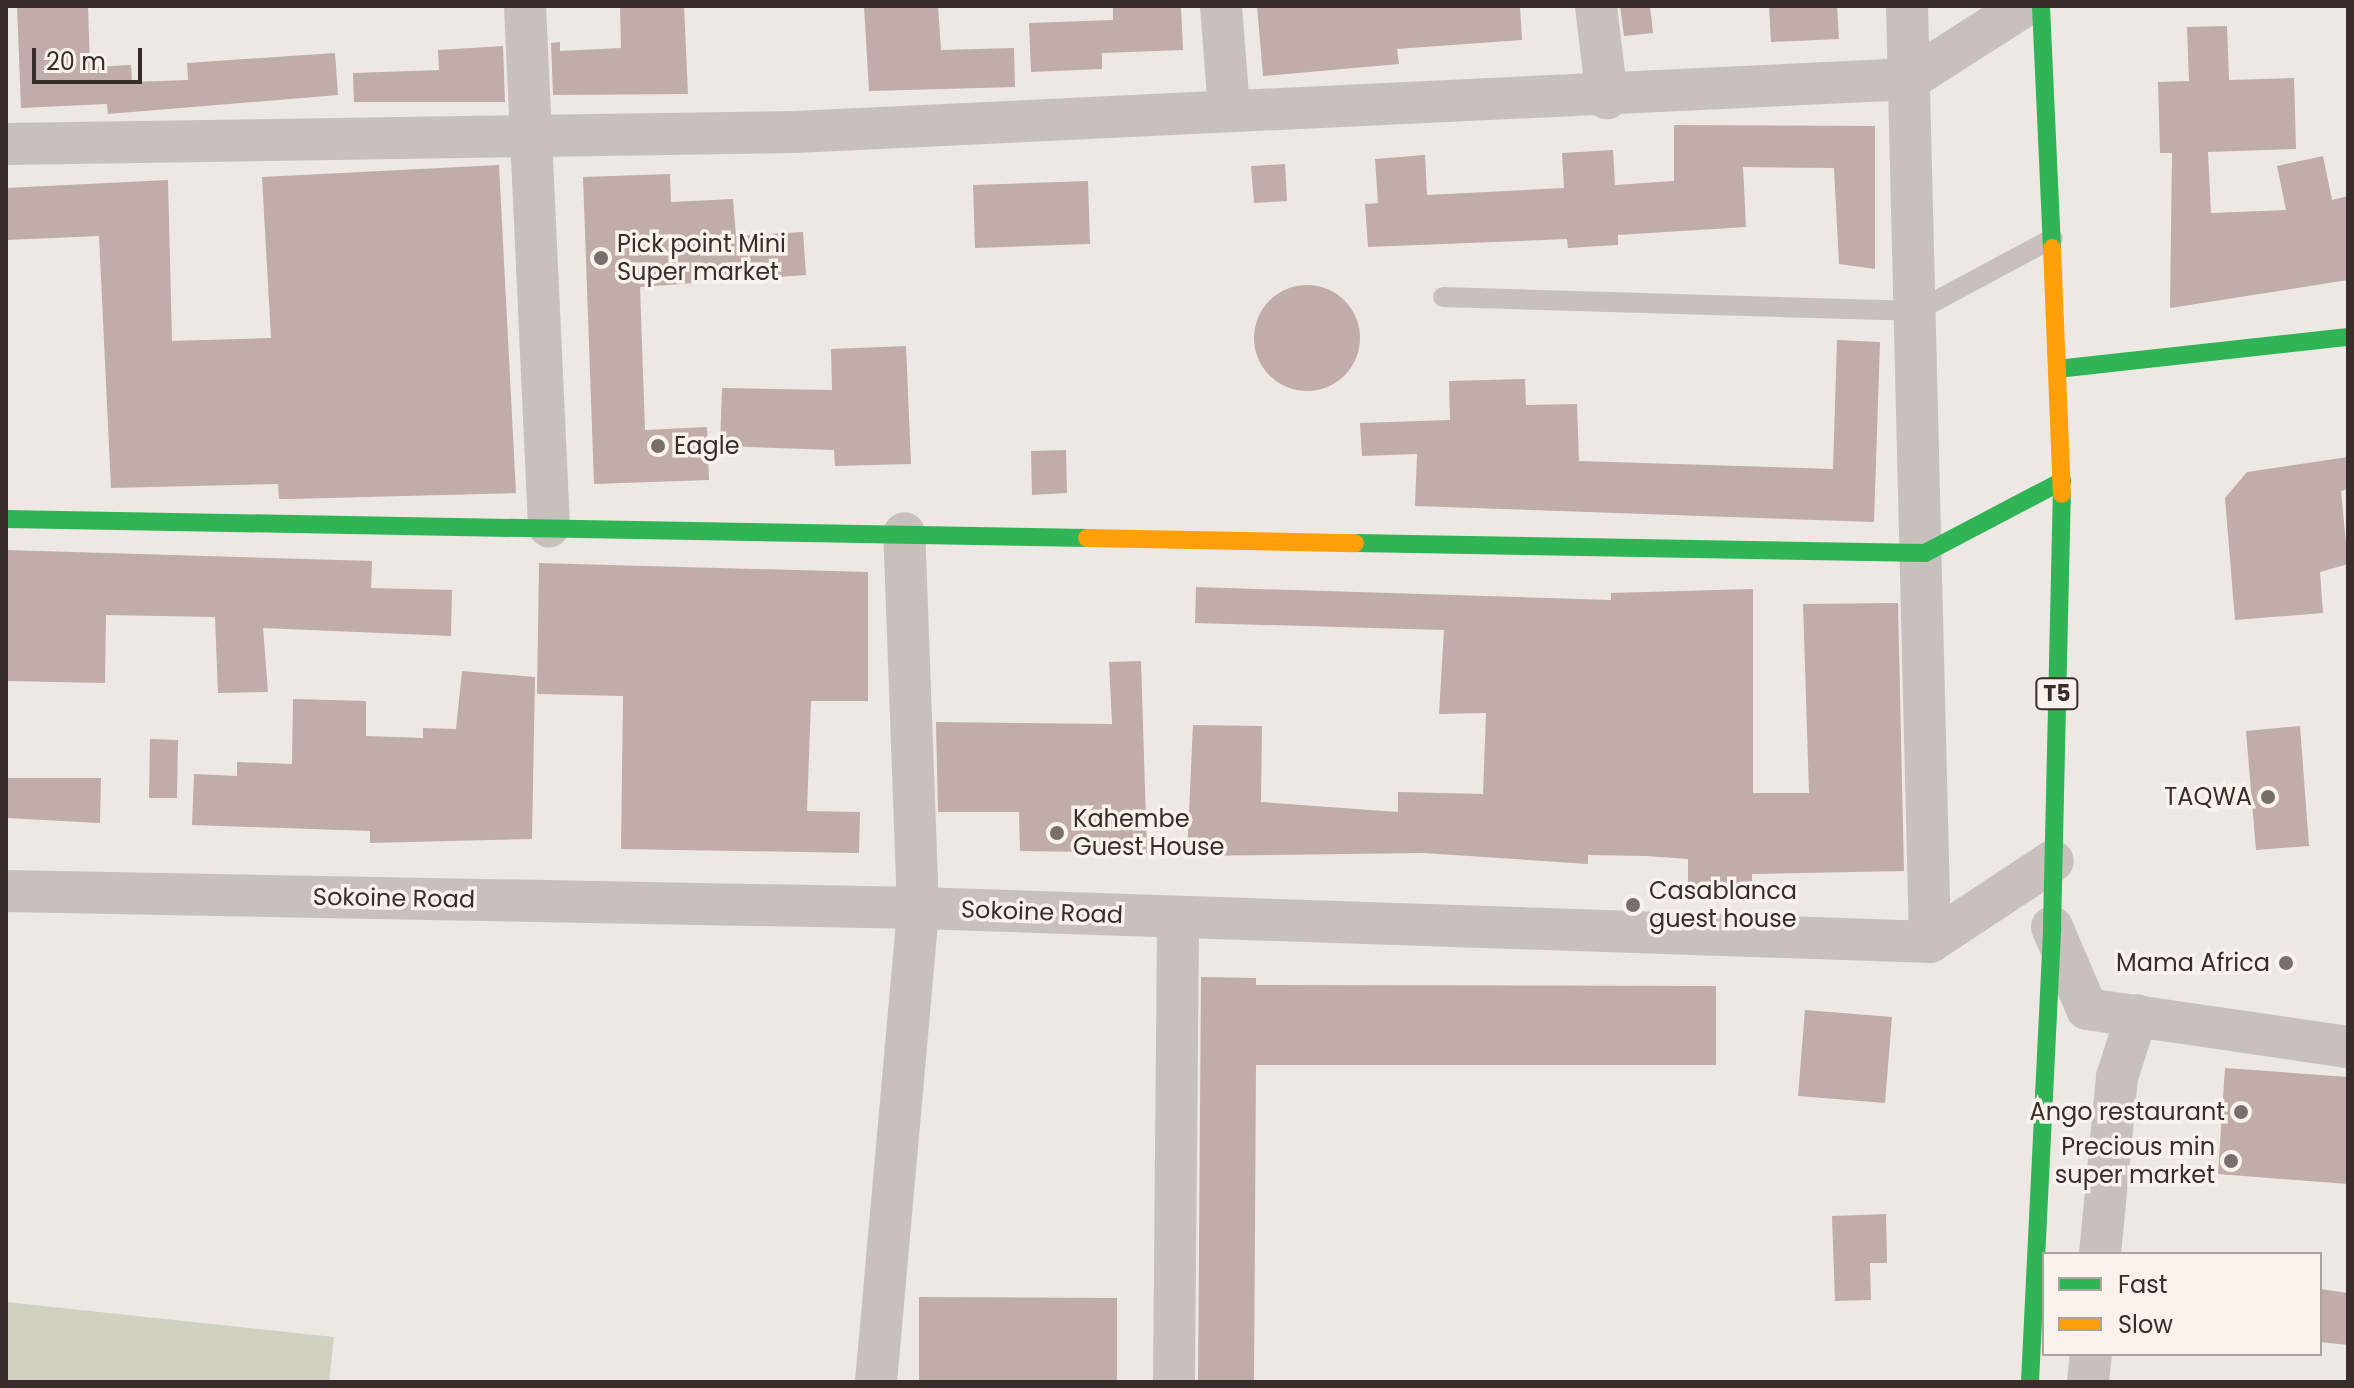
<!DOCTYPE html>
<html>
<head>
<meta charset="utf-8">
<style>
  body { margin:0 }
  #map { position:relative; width:2354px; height:1388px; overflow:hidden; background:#eee8e4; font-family:Poppins,sans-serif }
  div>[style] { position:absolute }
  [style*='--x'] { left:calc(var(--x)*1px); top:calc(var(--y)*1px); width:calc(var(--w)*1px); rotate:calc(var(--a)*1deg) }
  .green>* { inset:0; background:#d1d1c0 }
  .building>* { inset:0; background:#c0aca8 }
  .round { border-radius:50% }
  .lane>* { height:20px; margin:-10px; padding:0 10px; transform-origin:10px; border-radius:10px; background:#c7c0bd }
  .street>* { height:42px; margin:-21px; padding:0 21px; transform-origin:21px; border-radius:21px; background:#c7c0bd }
  .fast>* { height:18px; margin:-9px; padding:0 9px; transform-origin:9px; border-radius:9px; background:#30b455 }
  .slow>* { height:18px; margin:-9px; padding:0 9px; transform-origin:9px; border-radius:9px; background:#ff9f0a }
  .dots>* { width:22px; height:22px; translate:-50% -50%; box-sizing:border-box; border:4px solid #f9f2ed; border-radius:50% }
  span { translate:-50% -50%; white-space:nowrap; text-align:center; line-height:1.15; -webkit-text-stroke:7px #f9f2ed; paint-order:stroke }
  .shield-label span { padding:2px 6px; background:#f9f2ed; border:2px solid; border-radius:6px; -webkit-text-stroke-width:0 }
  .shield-label { font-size:22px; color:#382d2b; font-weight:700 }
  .poi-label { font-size:24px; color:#382d2b }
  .left { translate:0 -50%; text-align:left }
  .right { translate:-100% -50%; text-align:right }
  .street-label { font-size:24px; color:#382d2b }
  .frame { position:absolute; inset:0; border:8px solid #382d2b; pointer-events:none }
  .legend { position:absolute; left:2042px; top:1252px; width:280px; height:104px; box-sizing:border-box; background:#f9f2ed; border:2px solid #aca39f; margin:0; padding:10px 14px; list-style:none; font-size:24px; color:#382d2b }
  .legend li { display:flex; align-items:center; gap:16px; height:40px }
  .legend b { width:40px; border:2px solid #aca39f }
  .scale { position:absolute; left:32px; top:48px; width:110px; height:36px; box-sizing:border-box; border:4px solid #382d2b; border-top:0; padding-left:10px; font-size:24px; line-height:28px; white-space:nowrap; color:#382d2b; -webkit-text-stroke:6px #f9f2ed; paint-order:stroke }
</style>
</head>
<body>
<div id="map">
  <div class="green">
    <i style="clip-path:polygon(6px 1302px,334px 1337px,329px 1382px,6px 1382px)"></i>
  </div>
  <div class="building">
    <i style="clip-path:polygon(17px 6px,88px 6px,90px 67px,131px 65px,132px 82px,188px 80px,187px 63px,335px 53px,338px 95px,108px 114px,107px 104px,21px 108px)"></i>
    <i style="clip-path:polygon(620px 6px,684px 6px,688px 94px,553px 95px,551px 43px,560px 42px,560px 51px,621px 48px)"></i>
    <i style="clip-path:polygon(864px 6px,938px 6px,941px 50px,1014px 48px,1015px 87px,869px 91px)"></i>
    <i style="clip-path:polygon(1113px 6px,1181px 6px,1183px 50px,1102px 53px,1102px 69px,1031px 72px,1029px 23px,1113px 20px)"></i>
    <i style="clip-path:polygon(1257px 6px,1520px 6px,1522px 40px,1397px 49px,1399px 64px,1263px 76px)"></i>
    <i style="clip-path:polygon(1620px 6px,1650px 6px,1653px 33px,1624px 36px)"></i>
    <i style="clip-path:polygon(1769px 6px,1837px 6px,1839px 39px,1771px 42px)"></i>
    <i style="clip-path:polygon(2227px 26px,2229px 80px,2294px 78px,2296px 149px,2208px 152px,2211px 213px,2286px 210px,2277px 166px,2323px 156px,2332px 200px,2348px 196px,2348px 280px,2170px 308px,2172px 153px,2160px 153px,2158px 82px,2189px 81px,2187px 27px)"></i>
    <i style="clip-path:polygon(503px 46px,505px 102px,354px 102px,353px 73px,439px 70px,438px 50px)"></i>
    <i style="clip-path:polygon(1674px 125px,1875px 126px,1875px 269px,1839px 264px,1834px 168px,1743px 167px,1746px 227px,1618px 235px,1618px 245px,1568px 248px,1567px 239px,1368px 247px,1365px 204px,1378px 203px,1375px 159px,1425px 155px,1427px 195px,1564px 188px,1562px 153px,1613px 150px,1615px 185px,1674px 181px)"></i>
    <i style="clip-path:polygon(1285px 164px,1287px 201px,1254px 203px,1251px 166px)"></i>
    <i style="clip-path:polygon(499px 165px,516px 493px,291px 499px,279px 499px,278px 484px,111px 488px,99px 236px,6px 240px,6px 188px,168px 180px,172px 341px,271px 338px,262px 177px)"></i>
    <i style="clip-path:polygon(670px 174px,671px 202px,733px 199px,736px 236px,803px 232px,806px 275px,640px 287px,645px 430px,707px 427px,709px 480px,594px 484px,583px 177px)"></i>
    <i style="clip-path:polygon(1088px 181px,1090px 244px,975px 248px,973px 185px)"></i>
    <i class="round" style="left:1254px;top:285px;width:106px;height:106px"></i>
    <i style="clip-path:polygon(1837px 340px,1880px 342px,1874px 522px,1415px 506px,1417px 454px,1362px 456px,1360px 423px,1450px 420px,1449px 381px,1525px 379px,1526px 405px,1577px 404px,1579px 461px,1833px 469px)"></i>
    <i style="clip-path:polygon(906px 346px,911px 464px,835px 466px,834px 450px,720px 446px,722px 388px,832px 390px,831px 349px)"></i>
    <i style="clip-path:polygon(1066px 450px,1067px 493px,1032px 495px,1031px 451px)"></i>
    <i style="clip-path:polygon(2348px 457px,2348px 489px,2341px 491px,2348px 564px,2320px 572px,2323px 613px,2235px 620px,2225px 498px,2247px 472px)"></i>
    <i style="clip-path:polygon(6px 550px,372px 561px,371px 588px,452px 590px,451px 636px,263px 628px,268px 692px,218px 693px,215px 617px,106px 615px,105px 683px,6px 681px)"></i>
    <i style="clip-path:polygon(539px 563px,868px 572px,868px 701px,811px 701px,807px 811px,860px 812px,859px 853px,621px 849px,623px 696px,537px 694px)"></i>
    <i style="clip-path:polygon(1196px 587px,1611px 600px,1611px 593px,1753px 589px,1753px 793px,1809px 793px,1803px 604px,1898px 603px,1904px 871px,1752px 874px,1752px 887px,1688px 886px,1688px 859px,1646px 856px,1588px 855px,1588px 864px,1423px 853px,1187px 856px,1193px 725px,1262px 726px,1261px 802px,1398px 812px,1398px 792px,1483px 794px,1486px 713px,1439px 714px,1444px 630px,1195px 623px)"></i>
    <i style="clip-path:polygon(1141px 661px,1147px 853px,1020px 851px,1019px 812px,938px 812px,936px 722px,1112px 724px,1109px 662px)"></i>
    <i style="clip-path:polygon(462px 671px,535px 677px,532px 839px,370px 843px,370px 831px,192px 825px,194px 774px,237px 776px,237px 762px,292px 764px,293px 699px,366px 701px,366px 736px,423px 738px,423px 728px,456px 729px)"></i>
    <i style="clip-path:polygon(2300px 726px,2309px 846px,2256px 850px,2246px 731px)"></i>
    <i style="clip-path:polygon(150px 739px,178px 740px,177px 798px,149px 798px)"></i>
    <i style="clip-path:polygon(6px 778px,101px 778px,100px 823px,6px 818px)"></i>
    <i style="clip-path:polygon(1201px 977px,1256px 978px,1256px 985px,1716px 986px,1716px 1065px,1256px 1065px,1254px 1382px,1198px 1382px)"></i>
    <i style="clip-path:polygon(1805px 1010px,1892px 1017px,1885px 1103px,1798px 1096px)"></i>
    <i style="clip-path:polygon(2225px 1068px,2348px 1077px,2348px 1184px,2218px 1174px)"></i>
    <i style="clip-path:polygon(1886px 1214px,1887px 1263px,1870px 1263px,1871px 1300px,1835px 1301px,1832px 1216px)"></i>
    <i style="clip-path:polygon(2320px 1289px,2348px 1293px,2348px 1345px,2320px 1342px)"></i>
    <i style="clip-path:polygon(919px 1297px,1117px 1298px,1117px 1382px,919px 1382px)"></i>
  </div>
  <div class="lane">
    <i style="--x:1443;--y:297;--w:474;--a:1.7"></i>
    <i style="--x:1917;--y:311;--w:154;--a:-28.2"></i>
  </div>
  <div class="street">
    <i style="--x:525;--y:6;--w:521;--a:87.36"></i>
    <i style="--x:1221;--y:6;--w:103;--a:85.6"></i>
    <i style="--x:1596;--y:6;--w:93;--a:83.2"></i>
    <i style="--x:1907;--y:6;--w:936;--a:88.59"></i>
    <i style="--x:6;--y:144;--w:789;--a:-0.87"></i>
    <i style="--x:795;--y:132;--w:1116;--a:-2.72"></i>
    <i style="--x:1910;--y:79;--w:135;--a:-32.6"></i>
    <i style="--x:6;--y:891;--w:912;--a:1.07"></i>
    <i style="--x:918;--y:908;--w:1013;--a:1.92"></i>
    <i style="--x:1930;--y:942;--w:147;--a:-33.4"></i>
    <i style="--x:2052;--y:927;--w:89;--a:66.9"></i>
    <i style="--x:2087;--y:1009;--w:264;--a:8.3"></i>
    <i style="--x:2100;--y:1254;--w:178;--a:-84.5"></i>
    <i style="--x:2117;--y:1077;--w:65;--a:-72.1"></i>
    <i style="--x:876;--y:1382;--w:476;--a:-84.9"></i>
    <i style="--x:918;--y:908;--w:375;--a:-92.1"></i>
    <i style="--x:1174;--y:1382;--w:464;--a:-89.5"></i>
    <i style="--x:2088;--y:1382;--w:28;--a:-84"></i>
  </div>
  <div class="fast">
    <i style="--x:2041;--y:6;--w:242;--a:87.4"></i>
    <i style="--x:2057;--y:369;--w:293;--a:-6.3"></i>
    <i style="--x:6;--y:519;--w:1081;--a:1.01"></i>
    <i style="--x:1355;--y:543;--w:570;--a:1.01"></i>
    <i style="--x:1925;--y:553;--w:155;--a:-27.7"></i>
    <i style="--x:2030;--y:1382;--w:456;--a:-87.2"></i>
    <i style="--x:2052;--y:927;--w:433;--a:-88.7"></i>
  </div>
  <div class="slow">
    <i style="--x:2052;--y:248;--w:246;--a:87.7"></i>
    <i style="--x:1087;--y:538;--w:268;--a:1.1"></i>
  </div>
  <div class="dots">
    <i style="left:601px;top:258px;background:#786e6c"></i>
    <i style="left:658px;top:446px;background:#786e6c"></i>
    <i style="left:2268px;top:797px;background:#786e6c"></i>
    <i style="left:1057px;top:833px;background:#786e6c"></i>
    <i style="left:1633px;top:905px;background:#786e6c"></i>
    <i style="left:2286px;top:963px;background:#786e6c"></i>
    <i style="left:2241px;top:1112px;background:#786e6c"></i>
    <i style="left:2231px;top:1161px;background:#786e6c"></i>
  </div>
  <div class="shield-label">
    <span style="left:2057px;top:694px">T5</span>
  </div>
  <div class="poi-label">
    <span class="left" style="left:617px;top:258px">Pick point Mini<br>Super market</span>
    <span class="left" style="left:674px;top:446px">Eagle</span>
    <span class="right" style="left:2252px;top:797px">TAQWA</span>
    <span class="left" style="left:1073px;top:833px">Kahembe<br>Guest House</span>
    <span class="left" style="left:1649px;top:905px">Casablanca<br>guest house</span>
    <span class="right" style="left:2270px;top:963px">Mama Africa</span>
    <span class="right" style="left:2225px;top:1112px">Ango restaurant</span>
    <span class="right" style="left:2215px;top:1161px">Precious min<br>super market</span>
  </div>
  <div class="street-label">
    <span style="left:394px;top:898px;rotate:1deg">Sokoine Road</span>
    <span style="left:1042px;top:912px;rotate:2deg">Sokoine Road</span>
  </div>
  <div class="frame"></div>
  <ul class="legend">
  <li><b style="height:10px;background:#30b455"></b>Fast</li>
  <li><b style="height:10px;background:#ff9f0a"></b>Slow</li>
  </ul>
  <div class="scale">20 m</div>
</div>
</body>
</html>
